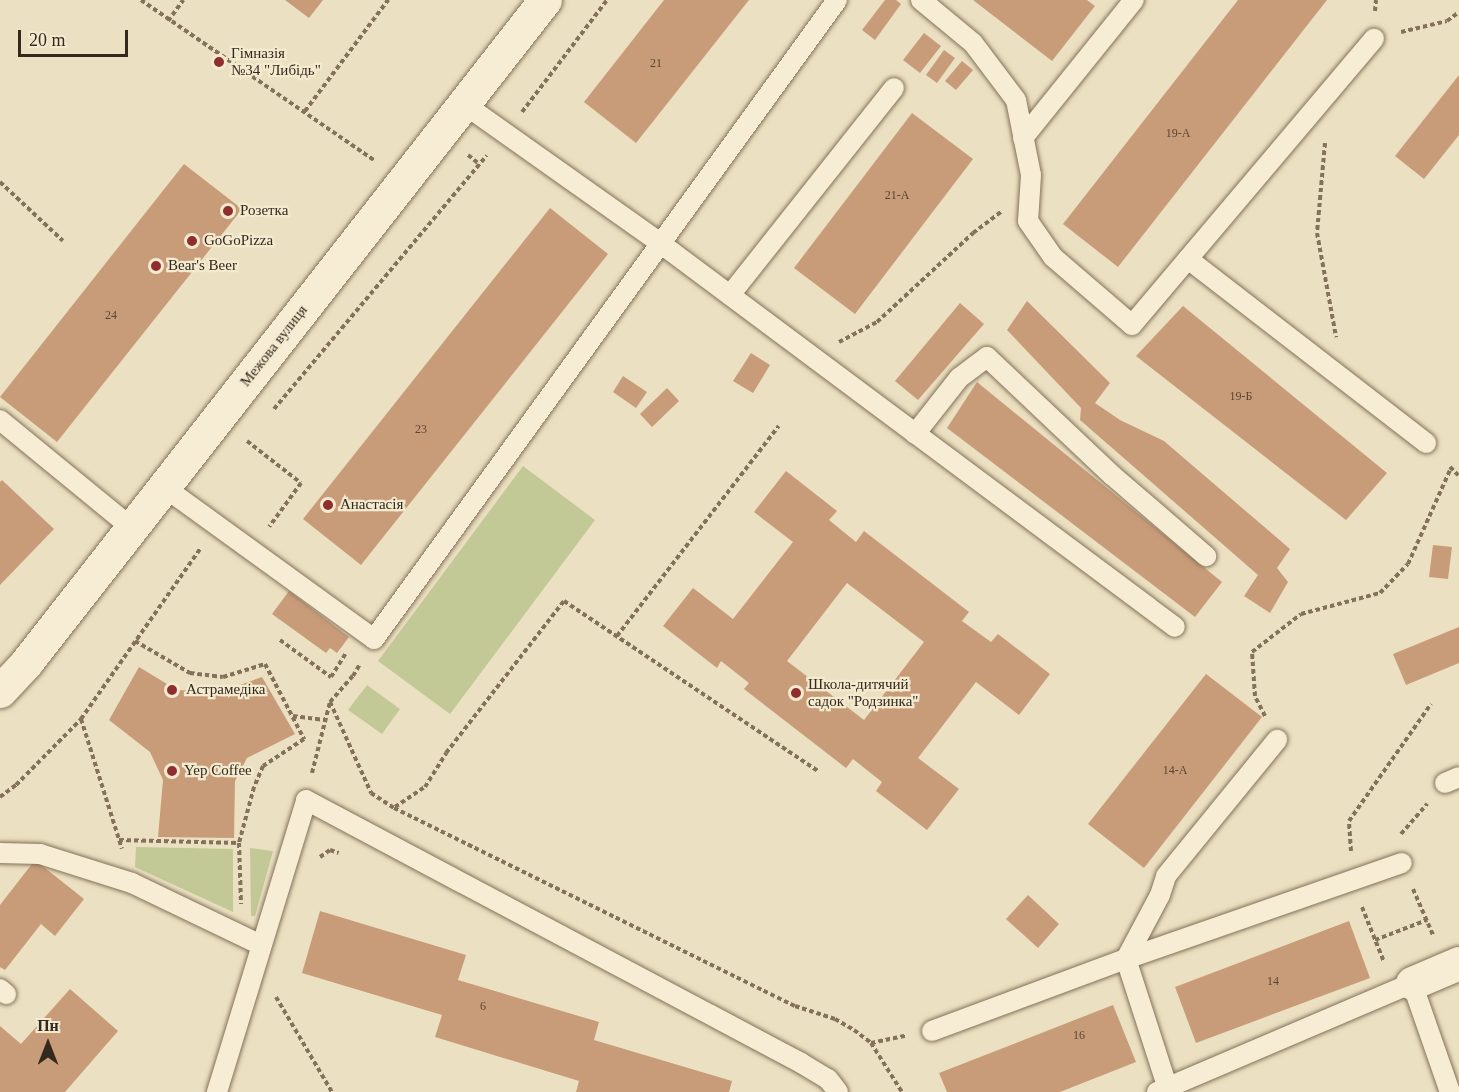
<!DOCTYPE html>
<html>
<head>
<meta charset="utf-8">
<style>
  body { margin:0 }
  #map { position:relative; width:1459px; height:1092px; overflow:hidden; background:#ebe0c1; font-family:Georgia,serif }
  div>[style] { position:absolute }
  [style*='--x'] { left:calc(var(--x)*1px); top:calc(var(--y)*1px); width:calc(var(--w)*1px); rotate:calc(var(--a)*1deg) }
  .green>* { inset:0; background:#c2c996 }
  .building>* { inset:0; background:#c89c79 }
  .path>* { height:4px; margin-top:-2px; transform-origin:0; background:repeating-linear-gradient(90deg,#84715a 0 4.5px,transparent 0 7.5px) }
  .roads { filter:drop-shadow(0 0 2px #84715a) drop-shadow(0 0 2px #84715a) }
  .service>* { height:20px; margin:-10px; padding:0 10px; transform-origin:10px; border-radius:10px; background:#f7edd4 }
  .minor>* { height:33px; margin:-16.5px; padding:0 16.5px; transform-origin:16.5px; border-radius:16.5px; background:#f7edd4 }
  .dots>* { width:16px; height:16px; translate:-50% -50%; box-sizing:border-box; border:3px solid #f3ead0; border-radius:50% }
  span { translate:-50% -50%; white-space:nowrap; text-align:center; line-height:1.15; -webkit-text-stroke:4.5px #f3ead0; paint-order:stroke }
  .number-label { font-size:12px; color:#594634 }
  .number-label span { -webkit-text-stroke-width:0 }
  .poi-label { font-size:15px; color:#34291d }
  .left { translate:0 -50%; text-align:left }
  .street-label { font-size:15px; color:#34291d }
  .north { position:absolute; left:18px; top:1014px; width:60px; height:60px; -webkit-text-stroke:4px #f3ead0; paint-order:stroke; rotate:0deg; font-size:16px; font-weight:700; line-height:24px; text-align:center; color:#34291d }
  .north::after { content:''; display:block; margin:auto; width:21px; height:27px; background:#34291d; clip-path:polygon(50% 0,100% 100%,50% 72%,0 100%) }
  .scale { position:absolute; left:18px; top:30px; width:110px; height:27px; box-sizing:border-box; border:3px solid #34291d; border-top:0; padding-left:8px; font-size:18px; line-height:21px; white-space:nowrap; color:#34291d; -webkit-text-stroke:4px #f3ead0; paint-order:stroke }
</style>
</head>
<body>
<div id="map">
  <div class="green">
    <i style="clip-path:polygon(523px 466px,595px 520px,450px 714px,378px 661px)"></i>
    <i style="clip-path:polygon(367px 685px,400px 709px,382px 734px,348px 710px)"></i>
    <i style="clip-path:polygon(136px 847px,233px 849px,233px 912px,135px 867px)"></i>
    <i style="clip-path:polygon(250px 848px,273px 851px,255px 916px,251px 916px)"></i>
  </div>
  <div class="building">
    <i style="clip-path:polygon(285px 0,323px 0,309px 18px)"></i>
    <i style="clip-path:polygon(664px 0,749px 0,636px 143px,584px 102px)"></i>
    <i style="clip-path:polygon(885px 0,896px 0,901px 4px,875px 40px,862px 30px)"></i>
    <i style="clip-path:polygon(973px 0,1087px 0,1095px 6px,1052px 61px)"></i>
    <i style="clip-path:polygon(1238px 0,1327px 0,1118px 267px,1063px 224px)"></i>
    <i style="clip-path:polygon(924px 33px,941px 46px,920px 73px,903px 60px)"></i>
    <i style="clip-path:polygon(944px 50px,955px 58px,937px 83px,926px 75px)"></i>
    <i style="clip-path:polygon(962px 61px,973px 70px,956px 90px,945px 81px)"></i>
    <i style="clip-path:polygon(1459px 75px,1459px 135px,1424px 179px,1395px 156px)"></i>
    <i style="clip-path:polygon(912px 113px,973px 159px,855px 314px,794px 268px)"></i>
    <i style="clip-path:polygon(184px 164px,242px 209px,57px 442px,0 397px)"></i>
    <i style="clip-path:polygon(550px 208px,608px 254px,361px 565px,303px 519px)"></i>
    <i style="clip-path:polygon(1027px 301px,1110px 383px,1095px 403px,1120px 420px,1164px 441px,1290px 549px,1277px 568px,1288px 582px,1270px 613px,1244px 596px,1258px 575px,1080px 420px,1081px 408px,1007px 330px)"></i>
    <i style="clip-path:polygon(960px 303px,984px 324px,918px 400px,895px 381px)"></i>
    <i style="clip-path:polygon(1183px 306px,1387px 473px,1346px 520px,1136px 356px)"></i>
    <i style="clip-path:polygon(751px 353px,770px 365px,753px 393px,733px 381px)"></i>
    <i style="clip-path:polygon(623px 376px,647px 392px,636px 408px,613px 392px)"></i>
    <i style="clip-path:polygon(977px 382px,1222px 582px,1195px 617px,947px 428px)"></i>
    <i style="clip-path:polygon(667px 388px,679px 401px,652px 427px,640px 414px)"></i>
    <i style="clip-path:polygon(evenodd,786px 471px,837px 511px,829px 520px,856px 542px,864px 531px,969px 612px,962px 621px,991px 642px,998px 634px,1050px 674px,1019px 715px,976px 682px,918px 758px,959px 789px,927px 830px,876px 791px,882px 782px,853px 759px,846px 768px,744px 689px,749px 683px,721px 661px,717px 668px,663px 626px,693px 588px,733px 619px,793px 542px,754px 512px,786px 471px,847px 583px,924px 642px,864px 720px,787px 661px,847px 583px)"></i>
    <i style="clip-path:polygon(2px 480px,54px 529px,0 585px,0 482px)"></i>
    <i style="clip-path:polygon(1433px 545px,1452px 547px,1448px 579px,1429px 577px)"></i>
    <i style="clip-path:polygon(289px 591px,349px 637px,337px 653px,330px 648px,326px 653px,272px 614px)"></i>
    <i style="clip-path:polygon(1459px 627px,1459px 663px,1406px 685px,1393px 654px)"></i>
    <i style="clip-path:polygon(139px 667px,177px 690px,220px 692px,262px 677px,295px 734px,247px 758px,235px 781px,234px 838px,158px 837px,163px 780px,150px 752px,109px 720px)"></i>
    <i style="clip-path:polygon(1206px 674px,1262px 717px,1144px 868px,1088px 824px)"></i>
    <i style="clip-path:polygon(35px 860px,84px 899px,55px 936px,41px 924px,5px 970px,0 967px,0 905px)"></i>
    <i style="clip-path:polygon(1028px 895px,1059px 924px,1038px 948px,1006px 919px)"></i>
    <i style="clip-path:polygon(320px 911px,466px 955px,458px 980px,599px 1022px,594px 1040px,732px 1081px,729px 1092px,576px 1092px,579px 1081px,435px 1037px,442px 1015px,302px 973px)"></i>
    <i style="clip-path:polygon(1349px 921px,1370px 978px,1196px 1043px,1175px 987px)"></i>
    <i style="clip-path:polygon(70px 989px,118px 1031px,65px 1092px,0 1092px,0 1026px,21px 1044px)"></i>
    <i style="clip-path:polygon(1113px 1005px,1136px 1062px,1060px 1092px,947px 1092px,939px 1073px)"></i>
  </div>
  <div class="path">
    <i style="--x:141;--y:0;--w:284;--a:34.5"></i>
    <i style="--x:1375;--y:11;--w:11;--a:-85"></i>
    <i style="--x:168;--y:21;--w:26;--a:-54"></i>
    <i style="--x:1401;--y:32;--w:47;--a:-13.4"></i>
    <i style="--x:1447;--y:21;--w:15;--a:-37"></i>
    <i style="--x:305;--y:111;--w:139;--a:-53.2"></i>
    <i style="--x:522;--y:112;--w:141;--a:-52.8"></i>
    <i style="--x:1325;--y:143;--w:90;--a:95.1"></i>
    <i style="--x:1317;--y:233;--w:106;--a:79.6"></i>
    <i style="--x:468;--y:155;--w:14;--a:39"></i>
    <i style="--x:0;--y:182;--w:86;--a:43.1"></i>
    <i style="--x:839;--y:342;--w:43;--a:-27.8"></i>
    <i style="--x:877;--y:322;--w:131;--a:-42.8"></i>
    <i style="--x:973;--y:233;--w:35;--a:-37"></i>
    <i style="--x:274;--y:409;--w:331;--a:-50"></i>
    <i style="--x:247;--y:441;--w:68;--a:37.9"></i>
    <i style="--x:301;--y:483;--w:54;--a:126"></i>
    <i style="--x:1450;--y:467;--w:13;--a:45"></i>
    <i style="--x:617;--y:636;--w:265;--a:-52.4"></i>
    <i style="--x:280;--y:640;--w:63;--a:36"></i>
    <i style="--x:331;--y:677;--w:28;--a:-58"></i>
    <i style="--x:135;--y:641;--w:64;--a:30.2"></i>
    <i style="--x:190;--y:673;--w:33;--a:7"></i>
    <i style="--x:223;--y:677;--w:44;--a:-17.2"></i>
    <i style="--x:265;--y:664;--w:85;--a:62.5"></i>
    <i style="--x:304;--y:739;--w:49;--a:146.6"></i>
    <i style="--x:263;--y:766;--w:23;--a:113"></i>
    <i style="--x:254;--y:787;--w:58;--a:105"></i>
    <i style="--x:239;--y:843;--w:61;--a:88.1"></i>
    <i style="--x:330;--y:702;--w:100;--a:65.7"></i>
    <i style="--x:371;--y:793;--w:27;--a:33"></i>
    <i style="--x:394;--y:808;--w:447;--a:26.3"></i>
    <i style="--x:795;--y:1006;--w:42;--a:18"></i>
    <i style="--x:835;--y:1019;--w:22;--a:30"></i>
    <i style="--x:854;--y:1030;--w:21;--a:37"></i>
    <i style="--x:871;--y:1043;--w:58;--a:57.7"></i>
    <i style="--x:293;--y:716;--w:32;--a:7"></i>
    <i style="--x:1265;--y:716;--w:22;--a:-117"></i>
    <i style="--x:1255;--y:696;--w:44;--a:-93.9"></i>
    <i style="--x:1252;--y:652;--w:62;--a:-37.8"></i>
    <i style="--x:1301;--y:614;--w:82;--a:-14.9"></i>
    <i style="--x:1380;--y:593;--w:40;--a:-46"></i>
    <i style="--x:1408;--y:564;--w:105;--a:-65.9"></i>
    <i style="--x:81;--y:719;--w:136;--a:72.5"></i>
    <i style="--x:312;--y:773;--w:73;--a:-75.8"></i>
    <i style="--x:330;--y:702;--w:35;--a:-49"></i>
    <i style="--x:353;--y:676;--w:14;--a:-60"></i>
    <i style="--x:0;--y:797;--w:20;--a:-37"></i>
    <i style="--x:16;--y:785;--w:93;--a:-45.4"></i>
    <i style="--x:81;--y:719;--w:208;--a:-55"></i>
    <i style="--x:395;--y:807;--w:36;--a:-34"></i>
    <i style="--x:425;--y:787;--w:40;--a:-58"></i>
    <i style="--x:446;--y:753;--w:192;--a:-52.2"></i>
    <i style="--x:564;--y:601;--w:307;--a:33.8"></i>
    <i style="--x:1401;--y:834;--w:40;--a:-49"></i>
    <i style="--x:119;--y:840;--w:120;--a:1.4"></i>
    <i style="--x:1351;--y:851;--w:30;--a:-94"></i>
    <i style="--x:1349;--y:821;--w:143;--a:-55"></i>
    <i style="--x:320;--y:857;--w:12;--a:-35"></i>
    <i style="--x:330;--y:850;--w:9;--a:18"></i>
    <i style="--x:1413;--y:889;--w:50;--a:66.5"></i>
    <i style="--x:1362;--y:907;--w:59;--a:68.2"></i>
    <i style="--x:1375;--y:940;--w:56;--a:-21"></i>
    <i style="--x:276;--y:997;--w:110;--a:59.5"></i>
    <i style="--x:871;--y:1043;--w:35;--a:-12"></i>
  </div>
  <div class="roads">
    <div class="service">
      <i style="--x:921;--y:0;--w:67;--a:39.6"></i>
      <i style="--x:973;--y:43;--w:71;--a:53"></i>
      <i style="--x:1016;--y:100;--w:76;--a:78.7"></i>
      <i style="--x:1031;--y:175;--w:46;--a:93.7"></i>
      <i style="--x:1028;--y:221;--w:44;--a:55.2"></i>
      <i style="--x:1053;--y:257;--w:104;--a:40.7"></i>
      <i style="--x:1132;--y:325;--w:375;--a:-49.8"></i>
      <i style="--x:464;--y:104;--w:240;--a:35.3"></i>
      <i style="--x:660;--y:243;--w:642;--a:36.71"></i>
      <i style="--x:1023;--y:138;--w:177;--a:-51.2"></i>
      <i style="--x:1188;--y:259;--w:301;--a:37.7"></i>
      <i style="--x:730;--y:295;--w:264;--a:-51.6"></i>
      <i style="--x:0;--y:420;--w:171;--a:39.3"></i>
      <i style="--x:915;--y:434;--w:71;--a:-51.8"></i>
      <i style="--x:959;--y:378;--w:35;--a:-37"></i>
      <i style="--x:987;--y:357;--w:173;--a:43.4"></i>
      <i style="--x:1113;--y:476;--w:123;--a:40.7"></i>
      <i style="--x:164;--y:487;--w:259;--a:35.9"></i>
      <i style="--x:374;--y:639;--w:789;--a:-54.07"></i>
      <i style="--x:1445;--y:783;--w:15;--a:-23"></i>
      <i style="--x:0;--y:853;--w:40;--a:1.4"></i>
      <i style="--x:40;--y:854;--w:96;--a:17.5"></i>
      <i style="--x:132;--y:883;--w:143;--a:25.7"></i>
      <i style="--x:0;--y:989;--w:8;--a:40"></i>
      <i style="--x:932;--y:1031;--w:207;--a:-20.4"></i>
      <i style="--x:1126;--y:959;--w:292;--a:-19.2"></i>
      <i style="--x:1168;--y:1089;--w:137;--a:-107.9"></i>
      <i style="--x:1126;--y:959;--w:72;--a:-62"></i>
      <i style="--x:1160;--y:895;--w:20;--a:-72"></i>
      <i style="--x:1166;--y:876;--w:176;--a:-50.8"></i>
      <i style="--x:217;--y:1092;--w:305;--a:-73"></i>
      <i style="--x:306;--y:800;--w:561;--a:27.98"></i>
      <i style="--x:801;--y:1063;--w:31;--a:31"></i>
      <i style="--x:828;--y:1079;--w:16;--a:52"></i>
      <i style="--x:1157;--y:1092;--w:277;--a:-23.1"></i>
      <i style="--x:1412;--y:983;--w:115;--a:70.8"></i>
    </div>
    <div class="minor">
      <i style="--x:0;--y:691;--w:38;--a:-47"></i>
      <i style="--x:26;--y:663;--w:842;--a:-51.95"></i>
      <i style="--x:1412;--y:983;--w:51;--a:-23.1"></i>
    </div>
  </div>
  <div class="dots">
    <i style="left:219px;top:62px;background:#902e2d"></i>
    <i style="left:228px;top:211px;background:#902e2d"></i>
    <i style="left:192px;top:241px;background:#902e2d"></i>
    <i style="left:156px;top:266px;background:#902e2d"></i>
    <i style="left:328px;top:505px;background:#902e2d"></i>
    <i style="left:172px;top:690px;background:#902e2d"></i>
    <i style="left:796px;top:693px;background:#902e2d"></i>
    <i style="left:172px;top:771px;background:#902e2d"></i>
  </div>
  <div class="number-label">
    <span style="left:656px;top:64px">21</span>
    <span style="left:1178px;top:134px">19-А</span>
    <span style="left:897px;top:196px">21-А</span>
    <span style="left:111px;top:316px">24</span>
    <span style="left:1241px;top:397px">19-Б</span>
    <span style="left:421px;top:430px">23</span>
    <span style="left:1175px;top:771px">14-А</span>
    <span style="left:1273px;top:982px">14</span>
    <span style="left:483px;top:1007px">6</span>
    <span style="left:1079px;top:1036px">16</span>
  </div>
  <div class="poi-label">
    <span class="left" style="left:231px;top:62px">Гімназія<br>№34 "Либідь"</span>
    <span class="left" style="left:240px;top:211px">Розетка</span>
    <span class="left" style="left:204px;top:241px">GoGoPizza</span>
    <span class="left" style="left:168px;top:266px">Bear's Beer</span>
    <span class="left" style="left:340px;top:505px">Анастасія</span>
    <span class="left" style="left:808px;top:693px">Школа-дитячий<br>садок "Родзинка"</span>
    <span class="left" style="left:186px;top:690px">Астрамедіка</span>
    <span class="left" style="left:184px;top:771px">Yep Coffee</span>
  </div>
  <div class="street-label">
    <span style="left:274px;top:346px;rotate:-52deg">Межова вулиця</span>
  </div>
  <div class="north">Пн</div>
  <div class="scale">20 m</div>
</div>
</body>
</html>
